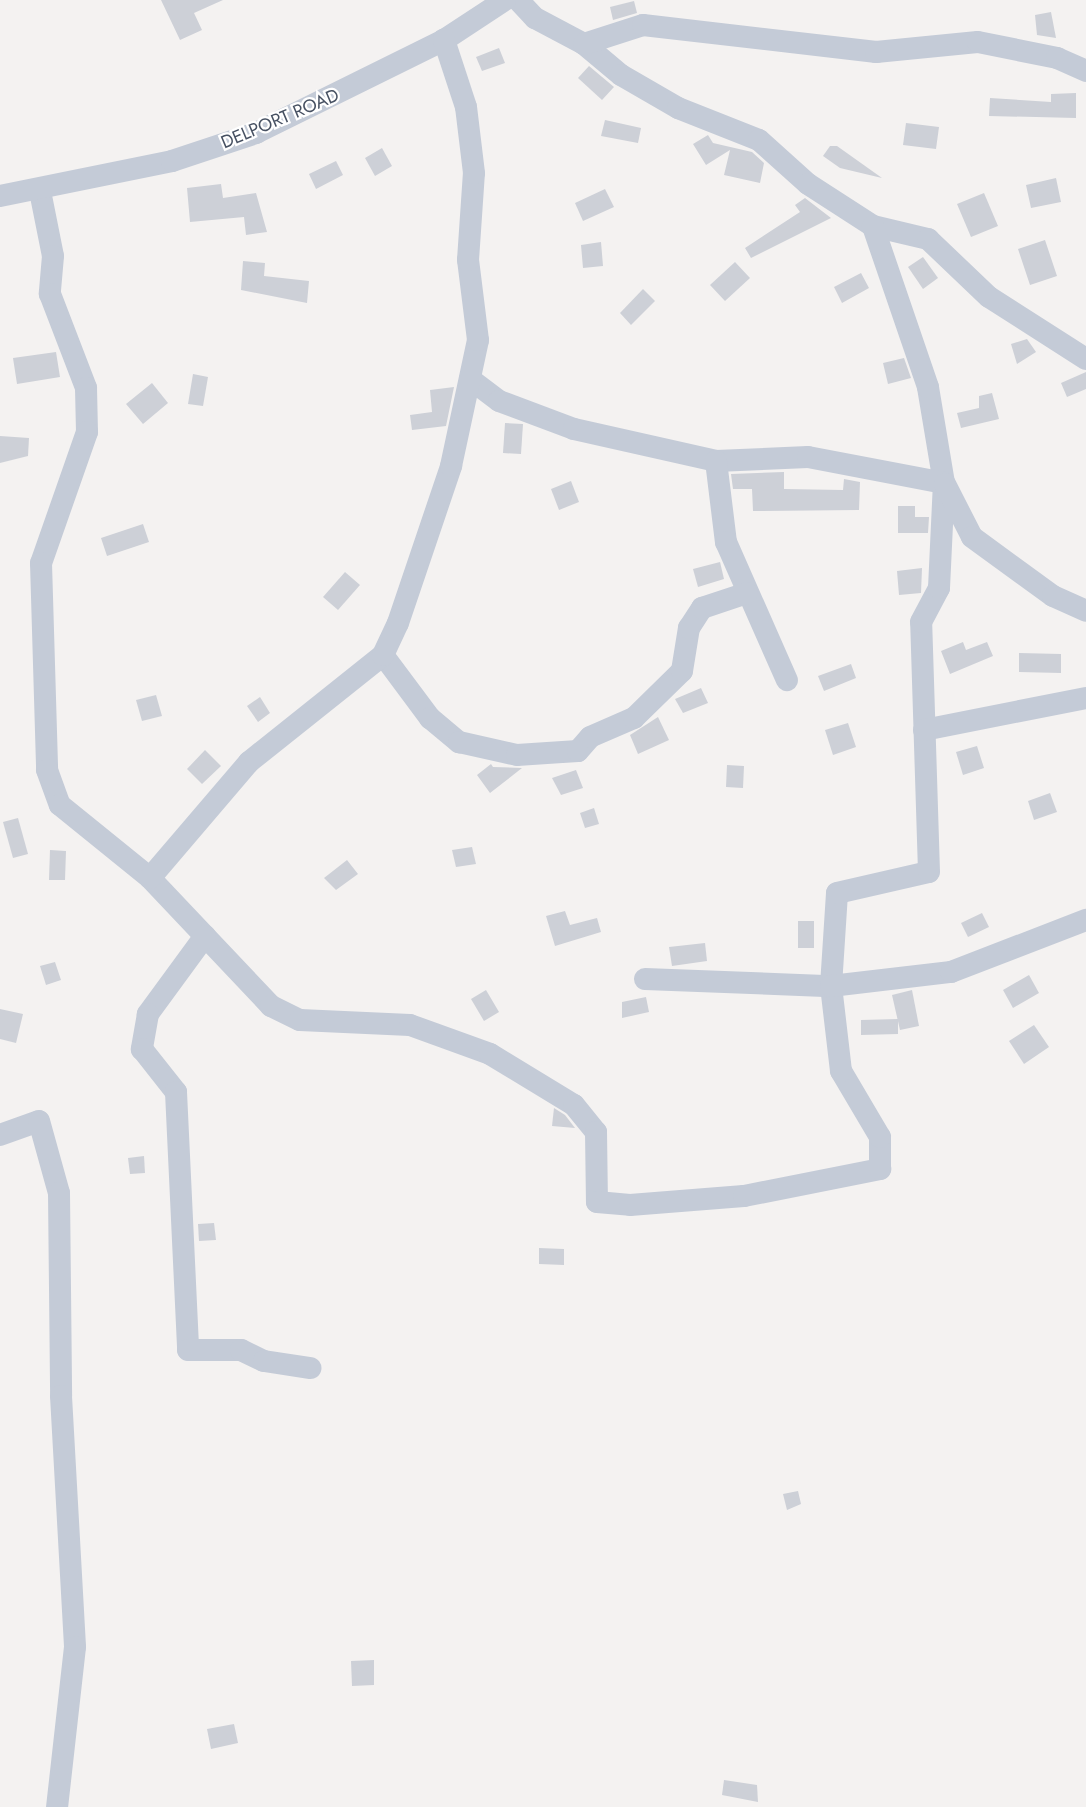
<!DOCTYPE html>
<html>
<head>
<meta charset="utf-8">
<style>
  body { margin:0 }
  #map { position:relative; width:1086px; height:1807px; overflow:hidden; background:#f4f2f1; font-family:Jost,sans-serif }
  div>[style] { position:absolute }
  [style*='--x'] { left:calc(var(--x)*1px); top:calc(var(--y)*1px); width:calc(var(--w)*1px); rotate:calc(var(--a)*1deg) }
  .building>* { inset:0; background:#cdd0d7 }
  .minor>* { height:22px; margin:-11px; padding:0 11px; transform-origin:11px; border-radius:11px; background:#c4cbd7 }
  span { translate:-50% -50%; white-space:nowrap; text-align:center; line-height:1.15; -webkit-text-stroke:4.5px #fff; paint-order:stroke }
  .street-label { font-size:18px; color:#475162 }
</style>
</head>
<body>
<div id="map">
  <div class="building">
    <i style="clip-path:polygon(161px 0,223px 0,194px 13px,202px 30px,180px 40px)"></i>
    <i style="clip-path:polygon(634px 1px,637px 13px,613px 20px,610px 7px)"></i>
    <i style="clip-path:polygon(1051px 12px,1056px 38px,1037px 35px,1035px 15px)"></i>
    <i style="clip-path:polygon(499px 48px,505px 63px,482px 71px,476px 57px)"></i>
    <i style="clip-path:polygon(589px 66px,614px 87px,602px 100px,578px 78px)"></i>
    <i style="clip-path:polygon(1076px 93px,1076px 118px,989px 116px,990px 98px,1051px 102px,1051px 94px)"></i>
    <i style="clip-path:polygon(605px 120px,641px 128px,638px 143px,601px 136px)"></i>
    <i style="clip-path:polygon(906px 123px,939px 127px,936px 149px,903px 145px)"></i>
    <i style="clip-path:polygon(708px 135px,713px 143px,752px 152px,764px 163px,760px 183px,724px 175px,730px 150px,706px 165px,693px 144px)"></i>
    <i style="clip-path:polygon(830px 146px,837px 146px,882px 178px,840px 168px,823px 156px)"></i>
    <i style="clip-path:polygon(382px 148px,392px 166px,375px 176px,365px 158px)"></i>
    <i style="clip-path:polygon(336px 161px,343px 175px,316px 189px,309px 174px)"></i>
    <i style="clip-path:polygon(1056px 178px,1061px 202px,1031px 208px,1026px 185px)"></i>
    <i style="clip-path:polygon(221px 184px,223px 198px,256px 193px,267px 232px,246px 235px,244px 217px,190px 222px,187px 188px)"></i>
    <i style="clip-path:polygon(605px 189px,614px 207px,583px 221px,575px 203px)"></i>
    <i style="clip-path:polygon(984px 193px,998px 226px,971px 237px,957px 204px)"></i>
    <i style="clip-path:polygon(805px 198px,831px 218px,751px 258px,745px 248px,800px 212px,795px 205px)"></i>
    <i style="clip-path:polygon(1045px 240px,1057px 276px,1030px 285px,1018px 249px)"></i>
    <i style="clip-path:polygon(601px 242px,603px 266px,583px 268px,581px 245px)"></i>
    <i style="clip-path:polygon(923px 257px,938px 278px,923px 289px,908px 267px)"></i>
    <i style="clip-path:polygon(243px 261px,265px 263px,264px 276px,309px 281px,307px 303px,241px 290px)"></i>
    <i style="clip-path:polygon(735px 262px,750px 278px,725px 301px,710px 285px)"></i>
    <i style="clip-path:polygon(861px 273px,869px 288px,842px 303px,834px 287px)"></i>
    <i style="clip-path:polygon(643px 289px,655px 301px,631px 325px,620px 313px)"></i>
    <i style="clip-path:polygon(1027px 339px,1036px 352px,1017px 364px,1011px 344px)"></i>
    <i style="clip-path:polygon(56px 352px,60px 377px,17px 384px,13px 358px)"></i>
    <i style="clip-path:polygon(904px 358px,911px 378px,888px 384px,883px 363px)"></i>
    <i style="clip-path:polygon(1086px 372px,1086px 389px,1067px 397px,1061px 383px)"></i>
    <i style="clip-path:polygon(193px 374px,208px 377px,203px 406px,188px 404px)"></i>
    <i style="clip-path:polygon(152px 383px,168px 403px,143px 424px,126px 404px)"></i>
    <i style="clip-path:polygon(454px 387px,446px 426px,412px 430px,410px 415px,432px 412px,430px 390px)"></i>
    <i style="clip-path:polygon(992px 393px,999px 419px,961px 428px,957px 413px,979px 408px,979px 396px)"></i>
    <i style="clip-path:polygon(505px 423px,523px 424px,521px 454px,503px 453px)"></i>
    <i style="clip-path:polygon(0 436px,29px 438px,28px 456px,0 463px)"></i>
    <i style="clip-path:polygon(784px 472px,784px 489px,843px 490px,844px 479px,860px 482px,859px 510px,753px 511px,752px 489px,733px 489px,731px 474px)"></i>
    <i style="clip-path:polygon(571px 481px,579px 502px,559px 510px,551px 489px)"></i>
    <i style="clip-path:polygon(898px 506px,915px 506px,915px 517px,929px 517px,928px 533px,898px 533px)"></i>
    <i style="clip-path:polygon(143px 524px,149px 542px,107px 556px,101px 538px)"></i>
    <i style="clip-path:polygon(720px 562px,724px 579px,698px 587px,693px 569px)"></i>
    <i style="clip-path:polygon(922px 568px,921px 593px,899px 595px,897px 571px)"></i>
    <i style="clip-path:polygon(345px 572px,360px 585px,338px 610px,323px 597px)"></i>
    <i style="clip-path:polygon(963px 642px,966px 650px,987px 642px,993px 656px,950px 674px,941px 651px)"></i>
    <i style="clip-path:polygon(1019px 653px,1061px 654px,1061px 673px,1019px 672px)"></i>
    <i style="clip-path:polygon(851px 664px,856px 678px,824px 691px,818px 676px)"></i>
    <i style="clip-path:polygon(701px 688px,708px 703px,683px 713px,675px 699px)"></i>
    <i style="clip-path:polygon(156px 695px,162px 716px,142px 721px,136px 700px)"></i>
    <i style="clip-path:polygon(260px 697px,270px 713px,258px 722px,247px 706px)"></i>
    <i style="clip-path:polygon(658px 717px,669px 740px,638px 754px,630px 735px)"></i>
    <i style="clip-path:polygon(848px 723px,856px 747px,833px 755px,825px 730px)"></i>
    <i style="clip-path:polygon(977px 746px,984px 768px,963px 775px,956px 752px)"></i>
    <i style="clip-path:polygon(205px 750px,221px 766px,202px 784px,187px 769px)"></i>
    <i style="clip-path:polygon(491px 764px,493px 767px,522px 768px,490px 793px,477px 775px)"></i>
    <i style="clip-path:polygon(727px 765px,744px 766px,743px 788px,726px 787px)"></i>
    <i style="clip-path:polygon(576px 770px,583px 788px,561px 795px,552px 778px)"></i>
    <i style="clip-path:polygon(1050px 793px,1057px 812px,1034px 820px,1028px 801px)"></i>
    <i style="clip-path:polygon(594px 808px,599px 824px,585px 828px,580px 813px)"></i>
    <i style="clip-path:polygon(18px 818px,28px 854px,13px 858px,3px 822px)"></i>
    <i style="clip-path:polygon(472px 847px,476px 864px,456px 867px,452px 850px)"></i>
    <i style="clip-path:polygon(50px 850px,66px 851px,65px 880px,49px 880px)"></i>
    <i style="clip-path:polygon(347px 860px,358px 874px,336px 890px,324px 878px)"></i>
    <i style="clip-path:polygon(565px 911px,570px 925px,597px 918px,601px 932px,555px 946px,546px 916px)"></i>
    <i style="clip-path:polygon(982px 913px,989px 927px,968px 937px,961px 923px)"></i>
    <i style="clip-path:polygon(798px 921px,814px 921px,814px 948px,798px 948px)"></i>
    <i style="clip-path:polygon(705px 943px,707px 961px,672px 966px,669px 947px)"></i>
    <i style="clip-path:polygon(55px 962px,61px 980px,46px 985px,40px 966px)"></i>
    <i style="clip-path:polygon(1029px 975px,1039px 993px,1013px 1008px,1003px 990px)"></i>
    <i style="clip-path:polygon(486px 990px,499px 1012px,484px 1021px,471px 999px)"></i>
    <i style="clip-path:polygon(912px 990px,919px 1026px,900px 1030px,892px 995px)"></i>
    <i style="clip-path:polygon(646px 997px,649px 1012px,622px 1018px,622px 1002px)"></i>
    <i style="clip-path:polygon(0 1009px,23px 1014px,16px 1043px,0 1039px)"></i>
    <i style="clip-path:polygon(898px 1019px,898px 1034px,861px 1035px,861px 1020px)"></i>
    <i style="clip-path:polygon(1034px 1025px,1049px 1047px,1024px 1064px,1009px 1041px)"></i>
    <i style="clip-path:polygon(554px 1108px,565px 1115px,575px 1128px,552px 1126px)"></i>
    <i style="clip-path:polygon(144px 1156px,145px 1173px,130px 1174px,128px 1158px)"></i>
    <i style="clip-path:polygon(214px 1223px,216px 1240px,199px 1241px,198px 1224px)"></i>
    <i style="clip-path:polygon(539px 1248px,564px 1249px,564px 1265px,539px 1264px)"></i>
    <i style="clip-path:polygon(798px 1491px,801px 1504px,787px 1510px,783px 1494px)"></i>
    <i style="clip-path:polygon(374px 1660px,374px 1685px,352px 1686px,351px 1661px)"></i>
    <i style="clip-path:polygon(234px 1724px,238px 1743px,211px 1749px,207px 1729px)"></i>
    <i style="clip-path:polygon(724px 1780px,757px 1785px,758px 1802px,722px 1795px)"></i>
  </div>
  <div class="minor">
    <i style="--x:518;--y:0;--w:25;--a:47"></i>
    <i style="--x:535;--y:18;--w:55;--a:28"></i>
    <i style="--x:584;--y:44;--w:48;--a:40"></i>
    <i style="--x:621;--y:75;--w:66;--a:30.1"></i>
    <i style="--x:678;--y:108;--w:87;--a:21.6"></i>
    <i style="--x:759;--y:140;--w:66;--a:41.9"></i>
    <i style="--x:808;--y:184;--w:77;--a:32.9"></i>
    <i style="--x:873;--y:226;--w:57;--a:13.3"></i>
    <i style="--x:928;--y:239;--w:84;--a:43.6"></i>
    <i style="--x:989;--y:297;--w:115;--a:32.6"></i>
    <i style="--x:584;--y:44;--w:62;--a:-17.9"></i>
    <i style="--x:643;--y:25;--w:235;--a:6.6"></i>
    <i style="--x:876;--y:52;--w:102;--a:-5.6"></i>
    <i style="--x:978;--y:42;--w:81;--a:11.4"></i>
    <i style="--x:1057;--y:58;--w:32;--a:24"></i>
    <i style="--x:40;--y:191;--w:66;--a:78.7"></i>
    <i style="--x:53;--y:256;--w:38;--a:95"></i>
    <i style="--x:50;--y:294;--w:101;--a:69"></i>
    <i style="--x:86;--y:388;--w:44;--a:88.7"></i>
    <i style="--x:87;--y:432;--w:139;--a:109.3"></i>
    <i style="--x:41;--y:563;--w:207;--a:88.3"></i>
    <i style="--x:47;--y:770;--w:37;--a:70"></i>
    <i style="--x:60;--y:805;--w:116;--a:39"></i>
    <i style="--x:150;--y:878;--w:176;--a:46.6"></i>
    <i style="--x:271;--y:1006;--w:32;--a:26"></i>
    <i style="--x:300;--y:1020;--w:110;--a:2.6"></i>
    <i style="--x:410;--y:1025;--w:85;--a:19.9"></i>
    <i style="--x:490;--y:1054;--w:98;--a:31.3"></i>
    <i style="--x:574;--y:1105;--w:35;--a:51"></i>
    <i style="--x:596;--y:1132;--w:70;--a:89.2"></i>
    <i style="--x:597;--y:1202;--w:33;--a:5"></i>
    <i style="--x:630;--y:1205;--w:114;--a:-4.5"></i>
    <i style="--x:744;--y:1196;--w:139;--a:-11.2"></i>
    <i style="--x:880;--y:1169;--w:32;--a:-90"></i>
    <i style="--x:880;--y:1137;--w:77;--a:-120.6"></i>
    <i style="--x:841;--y:1071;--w:86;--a:-96.7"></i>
    <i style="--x:831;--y:986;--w:93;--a:-86.3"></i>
    <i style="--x:837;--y:893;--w:94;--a:-12.9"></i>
    <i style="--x:929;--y:872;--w:250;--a:-91.8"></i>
    <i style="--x:921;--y:622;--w:38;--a:-62"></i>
    <i style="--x:939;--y:588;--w:105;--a:-87.3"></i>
    <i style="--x:944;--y:483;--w:97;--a:-99.5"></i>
    <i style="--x:928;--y:387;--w:170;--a:-108.9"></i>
    <i style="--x:0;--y:196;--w:176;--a:-11.5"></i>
    <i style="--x:172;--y:161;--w:89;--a:-18.4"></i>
    <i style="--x:256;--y:133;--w:210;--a:-26.3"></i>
    <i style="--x:444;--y:40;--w:73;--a:-33.3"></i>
    <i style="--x:470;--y:379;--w:36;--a:37"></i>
    <i style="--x:499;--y:401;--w:80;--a:20.5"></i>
    <i style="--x:574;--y:429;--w:146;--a:12.7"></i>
    <i style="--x:716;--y:461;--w:92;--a:-2.5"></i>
    <i style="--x:808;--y:457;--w:138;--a:10.8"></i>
    <i style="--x:716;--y:461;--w:82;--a:83"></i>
    <i style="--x:726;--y:542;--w:151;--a:66.2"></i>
    <i style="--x:945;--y:484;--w:59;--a:63"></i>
    <i style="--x:972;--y:537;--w:100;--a:36.1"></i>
    <i style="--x:1053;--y:596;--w:36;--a:24"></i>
    <i style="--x:383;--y:655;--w:79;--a:53.3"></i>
    <i style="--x:430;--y:718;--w:38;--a:40"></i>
    <i style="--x:459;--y:742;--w:59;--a:12.6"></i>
    <i style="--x:517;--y:755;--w:61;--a:-3.8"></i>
    <i style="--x:578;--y:751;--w:18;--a:-49"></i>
    <i style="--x:590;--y:737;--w:48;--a:-23.4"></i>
    <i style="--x:634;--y:718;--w:67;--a:-44.4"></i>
    <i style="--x:682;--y:671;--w:44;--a:-80.8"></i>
    <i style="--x:689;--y:628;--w:24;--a:-57"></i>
    <i style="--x:702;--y:608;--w:47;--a:-18.4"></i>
    <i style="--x:924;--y:730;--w:165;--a:-11.2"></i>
    <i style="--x:150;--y:878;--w:153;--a:-49.5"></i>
    <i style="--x:249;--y:762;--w:171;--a:-38.6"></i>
    <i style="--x:383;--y:655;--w:35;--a:-65"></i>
    <i style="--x:398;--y:623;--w:166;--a:-71.3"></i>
    <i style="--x:451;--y:466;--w:129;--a:-77.9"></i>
    <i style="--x:478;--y:340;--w:81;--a:-97.1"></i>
    <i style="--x:468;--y:260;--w:87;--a:-86.1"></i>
    <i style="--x:474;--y:173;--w:66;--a:-96.9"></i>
    <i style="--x:466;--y:107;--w:71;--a:-108.2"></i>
    <i style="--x:205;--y:936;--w:97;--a:126.2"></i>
    <i style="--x:148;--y:1014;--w:36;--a:100"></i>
    <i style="--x:142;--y:1049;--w:55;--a:51.7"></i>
    <i style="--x:176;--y:1092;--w:258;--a:87.3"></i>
    <i style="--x:188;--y:1350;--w:53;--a:0"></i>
    <i style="--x:241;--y:1350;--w:25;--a:26"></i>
    <i style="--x:264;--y:1361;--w:47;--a:8.7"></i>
    <i style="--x:645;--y:979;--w:186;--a:2.2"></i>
    <i style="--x:831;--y:986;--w:121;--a:-6.7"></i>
    <i style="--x:951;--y:972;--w:145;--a:-21.1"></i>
    <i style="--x:0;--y:1135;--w:41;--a:-19.7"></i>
    <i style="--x:39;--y:1121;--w:75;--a:74.5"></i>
    <i style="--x:59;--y:1193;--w:203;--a:89.4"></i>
    <i style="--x:61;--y:1396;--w:251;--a:86.8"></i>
    <i style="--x:75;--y:1647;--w:161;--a:96.4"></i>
  </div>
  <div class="street-label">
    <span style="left:280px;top:119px;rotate:-23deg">DELPORT ROAD</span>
  </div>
</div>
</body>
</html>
